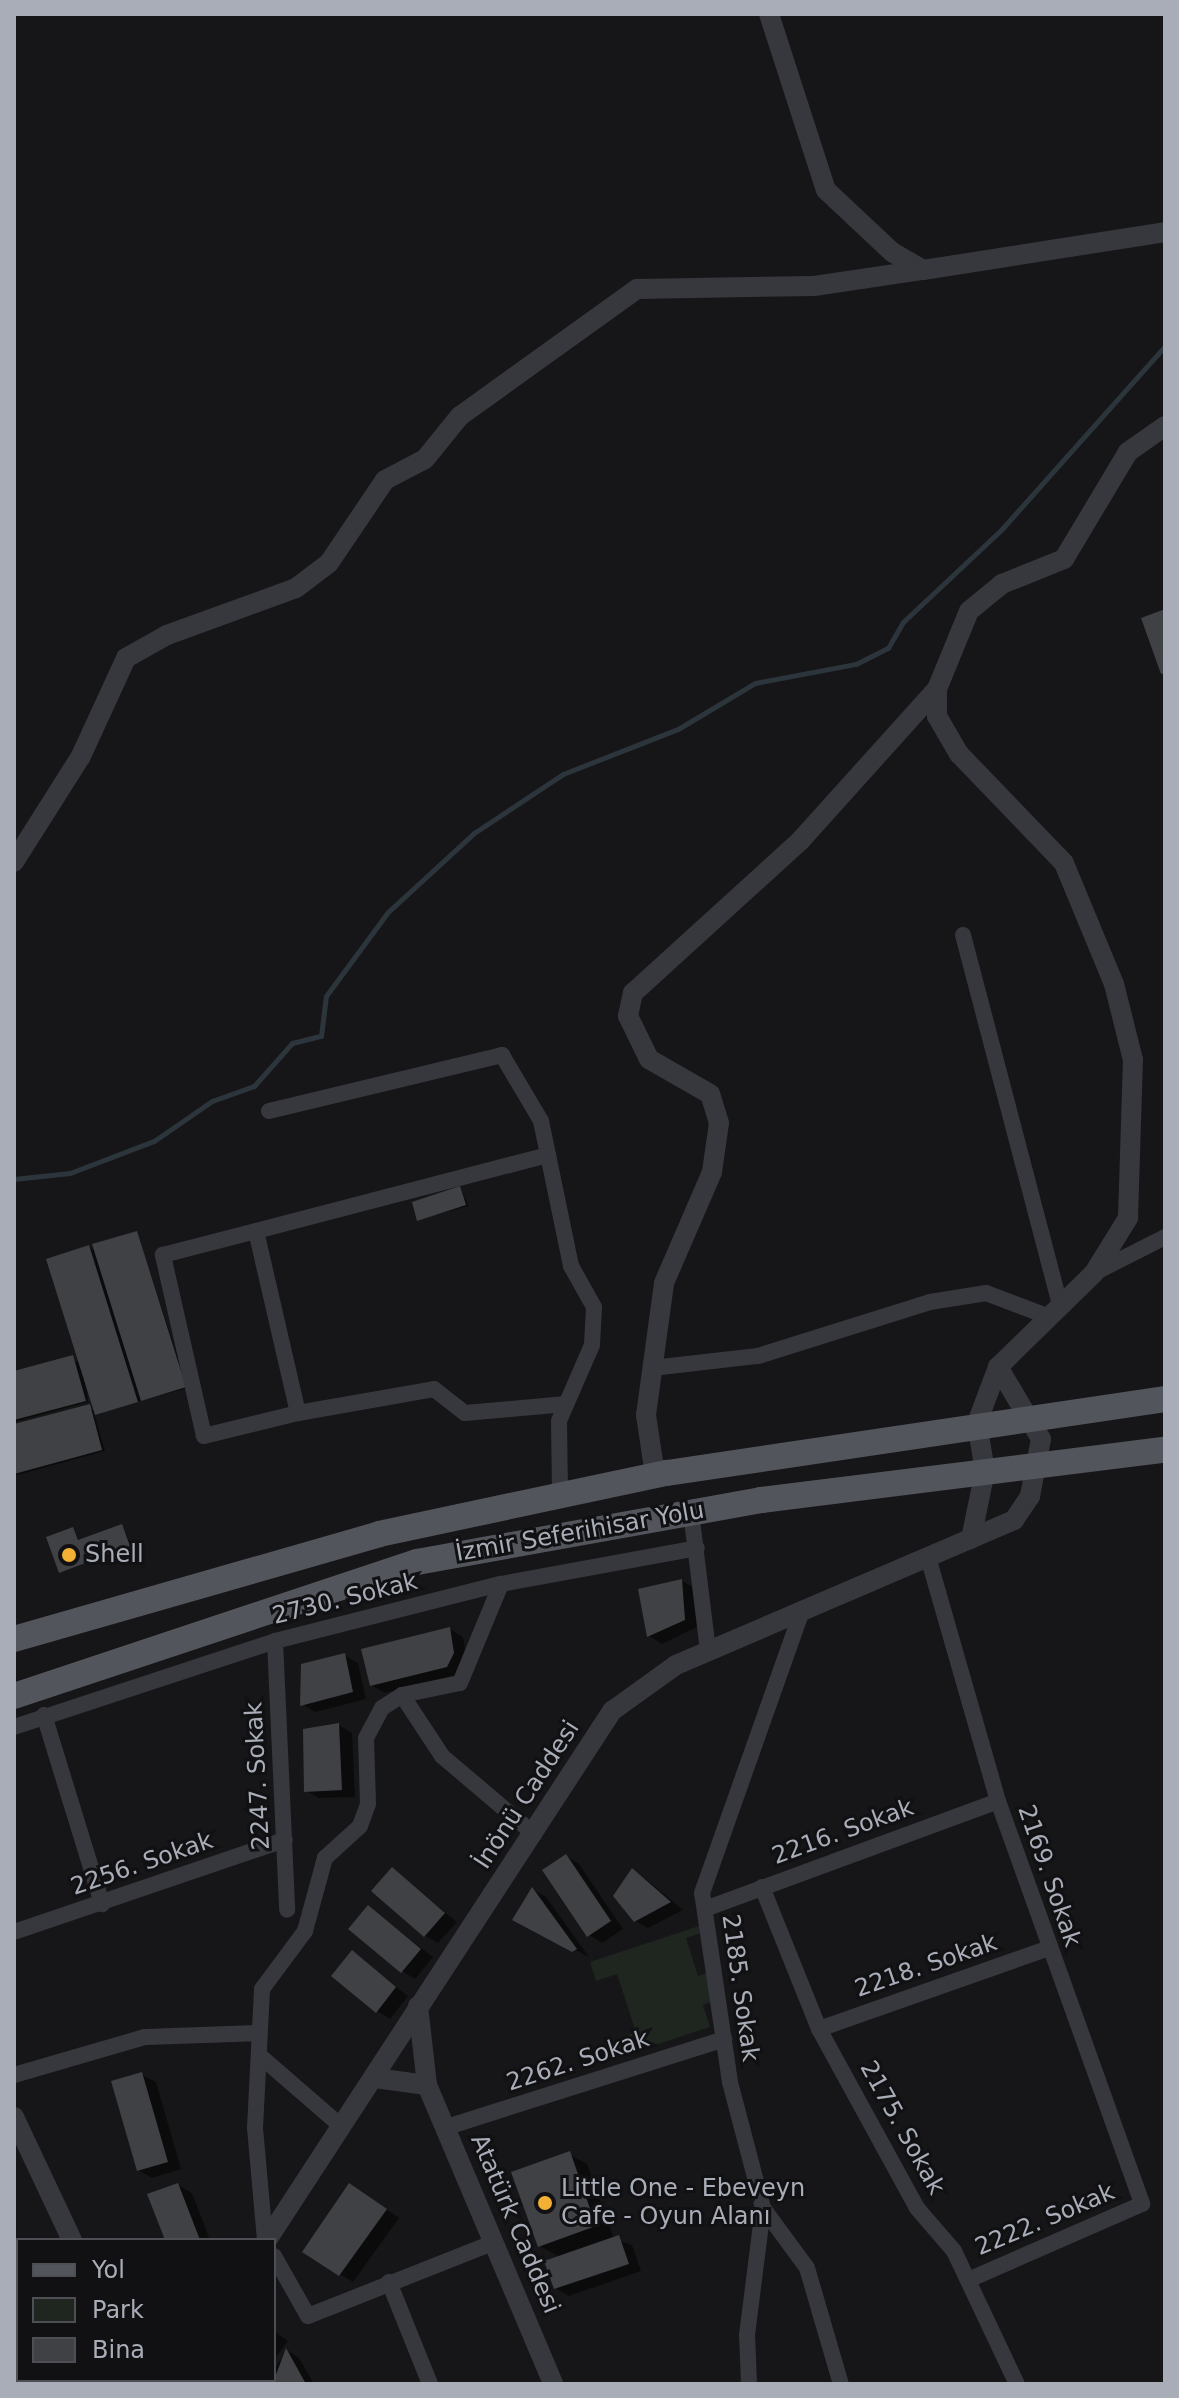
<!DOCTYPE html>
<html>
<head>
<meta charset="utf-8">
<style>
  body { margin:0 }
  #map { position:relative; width:1179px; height:2398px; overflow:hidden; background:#161618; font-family:"DejaVu Sans",sans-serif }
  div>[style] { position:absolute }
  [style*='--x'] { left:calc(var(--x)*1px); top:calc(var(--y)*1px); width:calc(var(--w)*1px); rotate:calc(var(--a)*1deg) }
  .green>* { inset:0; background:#1e261f }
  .shadow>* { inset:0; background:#0007 }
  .stream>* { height:5px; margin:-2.5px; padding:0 2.5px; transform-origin:2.5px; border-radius:2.5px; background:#2c353c }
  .building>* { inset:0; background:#404145 }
  .minor>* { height:16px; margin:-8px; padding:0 8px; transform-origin:8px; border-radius:8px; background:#37383d }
  .tertiary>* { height:20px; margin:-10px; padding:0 10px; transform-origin:10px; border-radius:10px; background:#37383d }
  .primary>* { height:26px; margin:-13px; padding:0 13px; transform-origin:13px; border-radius:13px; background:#53555c }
  .dots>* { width:22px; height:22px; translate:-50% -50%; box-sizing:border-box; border:4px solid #111113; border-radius:50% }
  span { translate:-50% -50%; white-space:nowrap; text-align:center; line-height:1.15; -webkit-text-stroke:6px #111113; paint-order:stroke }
  .street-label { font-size:24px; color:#a8adb8 }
  .poi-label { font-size:24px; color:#a8adb8 }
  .left { translate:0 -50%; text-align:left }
  .frame { position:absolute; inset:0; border:16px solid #a8adb8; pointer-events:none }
  .legend { position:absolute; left:16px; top:2238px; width:260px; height:144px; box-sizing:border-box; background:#111113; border:2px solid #4d4f55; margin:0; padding:10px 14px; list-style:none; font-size:24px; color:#a8adb8 }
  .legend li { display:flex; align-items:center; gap:16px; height:40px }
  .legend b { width:40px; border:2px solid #4d4f55 }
</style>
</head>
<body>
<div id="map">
  <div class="green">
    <i style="clip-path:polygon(699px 1926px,701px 1933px,686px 1938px,698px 1976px,710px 1972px,719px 1999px,703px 2005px,710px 2027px,621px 2056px,615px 2040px,636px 2032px,617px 1974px,596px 1981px,590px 1962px)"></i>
  </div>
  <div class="shadow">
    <i style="clip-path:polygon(460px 1189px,469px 1206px,419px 1219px)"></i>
    <i style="clip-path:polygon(137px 1233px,188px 1388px,94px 1413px,105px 1451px,14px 1476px,14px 1426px,95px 1409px,86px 1382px,88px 1402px,14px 1422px,14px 1373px,80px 1361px,89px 1247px,97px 1252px)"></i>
    <i style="clip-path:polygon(122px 1526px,133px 1548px,61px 1571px,73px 1529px,80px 1541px)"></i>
    <i style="clip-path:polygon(682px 1581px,695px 1588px,697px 1627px,662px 1644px,649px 1636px)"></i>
    <i style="clip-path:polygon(450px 1629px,463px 1637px,467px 1661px,460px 1674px,385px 1693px,371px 1685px)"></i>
    <i style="clip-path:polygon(344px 1655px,358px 1663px,366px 1699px,315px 1712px,302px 1704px)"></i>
    <i style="clip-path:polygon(339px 1725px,352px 1733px,355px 1797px,319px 1798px,306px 1791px)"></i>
    <i style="clip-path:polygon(566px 1856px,579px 1864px,623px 1929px,602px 1943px,589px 1935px)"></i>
    <i style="clip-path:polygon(392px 1870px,457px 1922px,438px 1943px,425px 1936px)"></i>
    <i style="clip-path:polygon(633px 1871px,646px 1879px,683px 1910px,648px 1928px,635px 1921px)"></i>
    <i style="clip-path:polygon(533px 1890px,546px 1897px,589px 1957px,515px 1919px)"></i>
    <i style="clip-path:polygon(368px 1907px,433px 1957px,415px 1979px,402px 1971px)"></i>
    <i style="clip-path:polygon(352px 1953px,408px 1996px,390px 2019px,377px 2011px)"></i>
    <i style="clip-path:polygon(142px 2075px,156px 2082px,181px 2169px,152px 2178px,138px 2170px)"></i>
    <i style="clip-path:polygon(569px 2154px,587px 2164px,614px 2239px,632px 2245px,641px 2271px,569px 2296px,555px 2288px,560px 2257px,539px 2246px)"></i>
    <i style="clip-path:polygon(178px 2185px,192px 2193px,210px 2240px,167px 2240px)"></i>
    <i style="clip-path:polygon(363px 2193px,399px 2218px,353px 2282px,340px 2274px)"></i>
    <i style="clip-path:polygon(274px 2331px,288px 2341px,274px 2360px)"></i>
    <i style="clip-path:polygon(287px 2350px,299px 2358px,314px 2384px,265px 2384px)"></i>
    <i style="clip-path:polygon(230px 2380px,259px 2380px,257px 2384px)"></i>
  </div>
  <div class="stream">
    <i style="--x:14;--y:1179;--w:56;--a:-6.1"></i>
    <i style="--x:70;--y:1173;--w:90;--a:-20.9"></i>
    <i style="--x:154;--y:1141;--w:70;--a:-34.6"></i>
    <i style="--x:212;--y:1101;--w:45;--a:-19.7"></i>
    <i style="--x:254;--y:1086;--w:57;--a:-48.5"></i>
    <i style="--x:292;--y:1043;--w:30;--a:-14"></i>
    <i style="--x:321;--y:1036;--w:40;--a:-82.9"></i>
    <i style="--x:326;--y:996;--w:104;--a:-53.6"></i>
    <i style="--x:388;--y:912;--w:117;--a:-42.6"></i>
    <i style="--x:474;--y:833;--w:107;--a:-33.5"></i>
    <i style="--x:563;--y:774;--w:123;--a:-21.4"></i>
    <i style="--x:678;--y:729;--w:90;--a:-30.9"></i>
    <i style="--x:755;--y:683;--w:103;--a:-10.7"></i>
    <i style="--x:856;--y:664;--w:36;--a:-27"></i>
    <i style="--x:888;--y:648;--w:30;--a:-60"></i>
    <i style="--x:903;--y:622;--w:134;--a:-43.2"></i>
    <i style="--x:1001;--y:530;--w:246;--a:-48.3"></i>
  </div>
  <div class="building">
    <i style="clip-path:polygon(1165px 609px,1165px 673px,1161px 674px,1141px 618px)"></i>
    <i style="clip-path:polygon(460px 1186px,466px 1205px,417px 1221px,412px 1202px)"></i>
    <i style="clip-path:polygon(137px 1231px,186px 1387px,141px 1401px,92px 1244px)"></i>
    <i style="clip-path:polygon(89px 1245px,138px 1402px,95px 1415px,46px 1259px)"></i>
    <i style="clip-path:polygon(73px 1355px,86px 1401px,14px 1420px,14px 1371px)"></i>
    <i style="clip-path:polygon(90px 1404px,102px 1450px,14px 1474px,14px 1424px)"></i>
    <i style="clip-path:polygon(122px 1524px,130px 1546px,59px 1573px,46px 1537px,73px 1527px,78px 1540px)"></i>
    <i style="clip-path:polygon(682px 1579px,685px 1620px,647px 1637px,638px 1589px)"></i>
    <i style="clip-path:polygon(450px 1627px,454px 1653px,447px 1667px,370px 1686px,361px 1649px)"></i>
    <i style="clip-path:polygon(345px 1653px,353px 1692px,300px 1706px,301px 1664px)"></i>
    <i style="clip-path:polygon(339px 1723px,342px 1790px,304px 1792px,303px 1729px)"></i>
    <i style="clip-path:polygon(566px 1854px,611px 1921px,587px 1937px,542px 1870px)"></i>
    <i style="clip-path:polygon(392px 1867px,445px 1913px,424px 1937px,371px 1891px)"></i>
    <i style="clip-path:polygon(632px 1868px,671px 1902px,634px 1922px,613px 1896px)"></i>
    <i style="clip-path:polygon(532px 1887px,577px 1949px,572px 1952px,512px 1920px)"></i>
    <i style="clip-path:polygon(368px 1905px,421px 1949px,401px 1973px,348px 1929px)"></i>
    <i style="clip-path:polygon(352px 1950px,396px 1987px,376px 2013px,331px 1976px)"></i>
    <i style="clip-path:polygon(142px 2072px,168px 2162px,137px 2171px,111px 2081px)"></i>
    <i style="clip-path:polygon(570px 2151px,596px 2226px,538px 2247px,511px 2172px)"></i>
    <i style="clip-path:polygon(178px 2183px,200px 2240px,165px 2240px,147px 2194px)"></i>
    <i style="clip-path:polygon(349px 2183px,387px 2209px,339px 2276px,302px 2252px)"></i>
    <i style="clip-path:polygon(619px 2235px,629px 2264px,554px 2289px,544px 2261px)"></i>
    <i style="clip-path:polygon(286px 2348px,306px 2384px,263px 2384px,274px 2380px)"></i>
  </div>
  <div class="minor">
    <i style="--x:963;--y:935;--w:382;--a:75.3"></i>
    <i style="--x:269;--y:1111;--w:240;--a:-13.5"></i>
    <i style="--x:502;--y:1055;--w:77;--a:59.4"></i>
    <i style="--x:541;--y:1121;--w:148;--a:78.3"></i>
    <i style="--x:571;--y:1266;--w:47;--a:60.7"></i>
    <i style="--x:594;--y:1307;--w:38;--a:93"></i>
    <i style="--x:592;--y:1345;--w:83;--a:113.5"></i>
    <i style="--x:559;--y:1421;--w:75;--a:89.2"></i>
    <i style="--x:256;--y:1231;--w:187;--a:77"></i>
    <i style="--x:298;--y:1413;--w:97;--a:166.3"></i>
    <i style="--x:204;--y:1436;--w:186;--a:-102.8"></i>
    <i style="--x:163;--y:1255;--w:96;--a:-14.5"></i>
    <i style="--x:256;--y:1231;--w:302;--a:-14.6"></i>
    <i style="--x:1094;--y:1273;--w:80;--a:-26.9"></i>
    <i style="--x:652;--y:1368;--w:107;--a:-6.5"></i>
    <i style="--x:758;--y:1356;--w:180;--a:-17.4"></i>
    <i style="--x:930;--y:1302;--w:57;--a:-9.1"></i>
    <i style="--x:986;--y:1293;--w:65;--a:20.7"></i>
    <i style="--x:298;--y:1413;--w:138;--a:-10"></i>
    <i style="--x:434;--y:1389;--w:39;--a:38"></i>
    <i style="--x:465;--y:1413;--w:101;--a:-5.1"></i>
    <i style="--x:691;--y:1512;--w:140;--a:83"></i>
    <i style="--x:928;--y:1557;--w:254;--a:74"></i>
    <i style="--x:998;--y:1801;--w:428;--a:70.3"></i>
    <i style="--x:1142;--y:2204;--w:190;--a:156.4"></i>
    <i style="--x:275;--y:1641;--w:269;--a:87.4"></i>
    <i style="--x:402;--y:1695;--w:73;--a:56.7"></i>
    <i style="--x:442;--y:1756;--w:121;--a:40.3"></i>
    <i style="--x:44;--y:1715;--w:198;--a:72.9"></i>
    <i style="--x:14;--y:1727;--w:275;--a:-18.2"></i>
    <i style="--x:275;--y:1641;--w:233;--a:-14.2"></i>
    <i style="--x:501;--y:1584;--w:199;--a:-10.4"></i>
    <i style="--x:762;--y:1887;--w:153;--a:68.1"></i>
    <i style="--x:819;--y:2029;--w:204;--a:61.3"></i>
    <i style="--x:917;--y:2208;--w:57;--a:49.3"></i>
    <i style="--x:954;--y:2251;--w:147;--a:64.7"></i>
    <i style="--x:705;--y:1909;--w:312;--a:-20.2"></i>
    <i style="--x:14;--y:1932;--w:286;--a:-18.8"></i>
    <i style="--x:819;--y:2029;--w:244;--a:-19.4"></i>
    <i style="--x:259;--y:2055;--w:108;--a:40.9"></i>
    <i style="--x:14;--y:2075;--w:136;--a:-16.2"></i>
    <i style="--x:145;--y:2037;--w:114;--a:-2"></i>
    <i style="--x:447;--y:2127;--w:291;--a:-17.6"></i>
    <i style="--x:763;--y:2208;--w:74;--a:53.7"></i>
    <i style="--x:807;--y:2268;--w:121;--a:73.7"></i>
    <i style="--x:265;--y:2240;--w:112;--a:-95.1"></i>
    <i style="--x:255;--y:2128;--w:139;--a:-87.1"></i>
    <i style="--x:262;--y:1989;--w:72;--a:-53.4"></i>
    <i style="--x:305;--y:1931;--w:76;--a:-74.7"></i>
    <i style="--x:325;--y:1858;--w:47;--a:-42.4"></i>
    <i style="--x:360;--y:1826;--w:23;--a:-70"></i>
    <i style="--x:368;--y:1804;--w:66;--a:-91.7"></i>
    <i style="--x:366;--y:1738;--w:34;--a:-62"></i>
    <i style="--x:382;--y:1708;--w:24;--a:-33"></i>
    <i style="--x:402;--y:1695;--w:59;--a:-11.7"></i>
    <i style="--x:460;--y:1683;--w:107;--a:-67.5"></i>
    <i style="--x:274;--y:2256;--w:69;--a:60.5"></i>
    <i style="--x:308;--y:2316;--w:201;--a:-21.6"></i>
    <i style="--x:389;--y:2282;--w:110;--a:68.1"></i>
    <i style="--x:14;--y:2299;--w:4;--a:-27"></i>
    <i style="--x:749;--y:2384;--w:49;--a:-92.3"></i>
    <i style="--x:747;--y:2335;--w:128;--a:-82.8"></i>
    <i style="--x:763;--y:2208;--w:130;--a:-104.7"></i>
    <i style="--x:730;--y:2082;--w:191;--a:-98.4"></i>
    <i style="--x:702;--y:1893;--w:300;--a:-70.5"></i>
  </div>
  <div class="tertiary">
    <i style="--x:769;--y:14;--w:185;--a:72.1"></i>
    <i style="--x:826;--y:190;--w:91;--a:43.2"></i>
    <i style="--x:892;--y:252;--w:36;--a:30"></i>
    <i style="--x:923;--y:270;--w:245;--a:-8.9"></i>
    <i style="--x:14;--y:862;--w:125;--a:-57.7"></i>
    <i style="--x:81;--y:756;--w:108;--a:-65.3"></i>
    <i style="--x:126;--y:658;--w:47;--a:-29.3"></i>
    <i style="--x:167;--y:635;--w:137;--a:-20"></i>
    <i style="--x:296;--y:588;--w:41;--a:-37.1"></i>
    <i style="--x:329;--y:563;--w:100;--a:-56"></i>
    <i style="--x:385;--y:480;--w:45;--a:-27.7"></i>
    <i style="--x:425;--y:459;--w:55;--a:-50.9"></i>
    <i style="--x:460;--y:416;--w:218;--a:-35.7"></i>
    <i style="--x:637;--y:289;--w:177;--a:-1"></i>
    <i style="--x:814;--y:286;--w:110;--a:-8.4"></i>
    <i style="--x:655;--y:1475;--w:61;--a:-98.5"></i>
    <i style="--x:646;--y:1415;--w:133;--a:-82.2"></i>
    <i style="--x:664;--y:1283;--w:121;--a:-66.6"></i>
    <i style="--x:712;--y:1172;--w:49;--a:-81.9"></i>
    <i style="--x:719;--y:1123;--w:30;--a:-107"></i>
    <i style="--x:710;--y:1094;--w:70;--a:-150.2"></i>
    <i style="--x:649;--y:1059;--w:48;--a:-116"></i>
    <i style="--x:628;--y:1016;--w:24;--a:-78"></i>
    <i style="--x:633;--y:993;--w:226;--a:-42.3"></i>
    <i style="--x:800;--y:841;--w:205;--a:-48"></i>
    <i style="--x:971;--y:1539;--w:69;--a:-78.4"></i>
    <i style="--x:985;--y:1471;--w:49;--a:-99.5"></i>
    <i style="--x:977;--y:1423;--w:60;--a:-69.4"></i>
    <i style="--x:998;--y:1367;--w:134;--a:-44.4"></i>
    <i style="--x:1094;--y:1273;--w:65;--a:-58.3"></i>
    <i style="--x:1128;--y:1218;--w:158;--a:-88.2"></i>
    <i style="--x:1133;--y:1060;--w:78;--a:-104"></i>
    <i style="--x:1114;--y:984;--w:131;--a:-112.5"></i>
    <i style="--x:1064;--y:863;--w:151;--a:-133.9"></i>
    <i style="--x:959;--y:754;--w:44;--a:-120.1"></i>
    <i style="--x:937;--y:716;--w:27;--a:-90"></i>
    <i style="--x:937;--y:689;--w:84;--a:-67.7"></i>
    <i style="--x:969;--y:611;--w:43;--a:-39.3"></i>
    <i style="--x:1002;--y:584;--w:67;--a:-22"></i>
    <i style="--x:1064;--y:559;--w:125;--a:-59.1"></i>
    <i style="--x:1128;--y:452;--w:45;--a:-35.1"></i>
    <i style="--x:418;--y:2006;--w:80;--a:83.5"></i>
    <i style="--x:427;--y:2085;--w:324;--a:67.1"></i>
    <i style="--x:375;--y:2078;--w:52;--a:7.7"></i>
    <i style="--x:14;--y:2117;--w:136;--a:64.8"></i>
    <i style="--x:267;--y:2240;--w:632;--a:-56.89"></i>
    <i style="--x:612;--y:1711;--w:79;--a:-35.7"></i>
    <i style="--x:676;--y:1665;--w:368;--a:-23.2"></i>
    <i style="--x:1014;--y:1520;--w:29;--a:-56"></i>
    <i style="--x:1030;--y:1496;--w:58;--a:-79.1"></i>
    <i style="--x:1041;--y:1439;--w:84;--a:-120.8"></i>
    <i style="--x:142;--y:2380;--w:4;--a:63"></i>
    <i style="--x:159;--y:2384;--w:5;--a:-53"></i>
  </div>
  <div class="primary">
    <i style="--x:14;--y:1639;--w:380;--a:-16"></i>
    <i style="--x:379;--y:1534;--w:294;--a:-12"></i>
    <i style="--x:667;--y:1473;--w:503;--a:-8.45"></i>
    <i style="--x:14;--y:1696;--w:425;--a:-18.4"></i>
    <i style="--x:417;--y:1562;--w:350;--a:-10.2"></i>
    <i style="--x:761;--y:1500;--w:407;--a:-7.1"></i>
  </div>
  <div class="dots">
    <i style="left:69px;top:1555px;background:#f2b134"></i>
    <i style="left:545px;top:2203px;background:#f2b134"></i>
  </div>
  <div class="street-label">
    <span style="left:580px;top:1532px;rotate:-10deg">İzmir Seferihisar Yolu</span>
    <span style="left:345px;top:1599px;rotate:-14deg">2730. Sokak</span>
    <span style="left:258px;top:1776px;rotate:-93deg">2247. Sokak</span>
    <span style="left:527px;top:1795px;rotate:-57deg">İnönü Caddesi</span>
    <span style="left:843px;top:1832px;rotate:-20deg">2216. Sokak</span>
    <span style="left:142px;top:1864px;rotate:-19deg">2256. Sokak</span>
    <span style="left:1049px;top:1876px;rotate:71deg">2169. Sokak</span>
    <span style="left:926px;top:1966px;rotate:-19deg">2218. Sokak</span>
    <span style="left:740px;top:1988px;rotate:82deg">2185. Sokak</span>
    <span style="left:578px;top:2061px;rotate:-18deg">2262. Sokak</span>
    <span style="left:902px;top:2128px;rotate:61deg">2175. Sokak</span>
    <span style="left:1045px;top:2220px;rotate:-23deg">2222. Sokak</span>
    <span style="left:515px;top:2224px;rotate:67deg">Atatürk Caddesi</span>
  </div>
  <div class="poi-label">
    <span class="left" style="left:85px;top:1555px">Shell</span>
    <span class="left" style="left:561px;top:2203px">Little One - Ebeveyn<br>Cafe - Oyun Alanı</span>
  </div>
  <div class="frame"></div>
  <ul class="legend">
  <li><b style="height:10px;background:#53555c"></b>Yol</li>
  <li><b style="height:22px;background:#1e261f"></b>Park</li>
  <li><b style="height:22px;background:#404145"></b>Bina</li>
  </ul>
</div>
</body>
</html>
